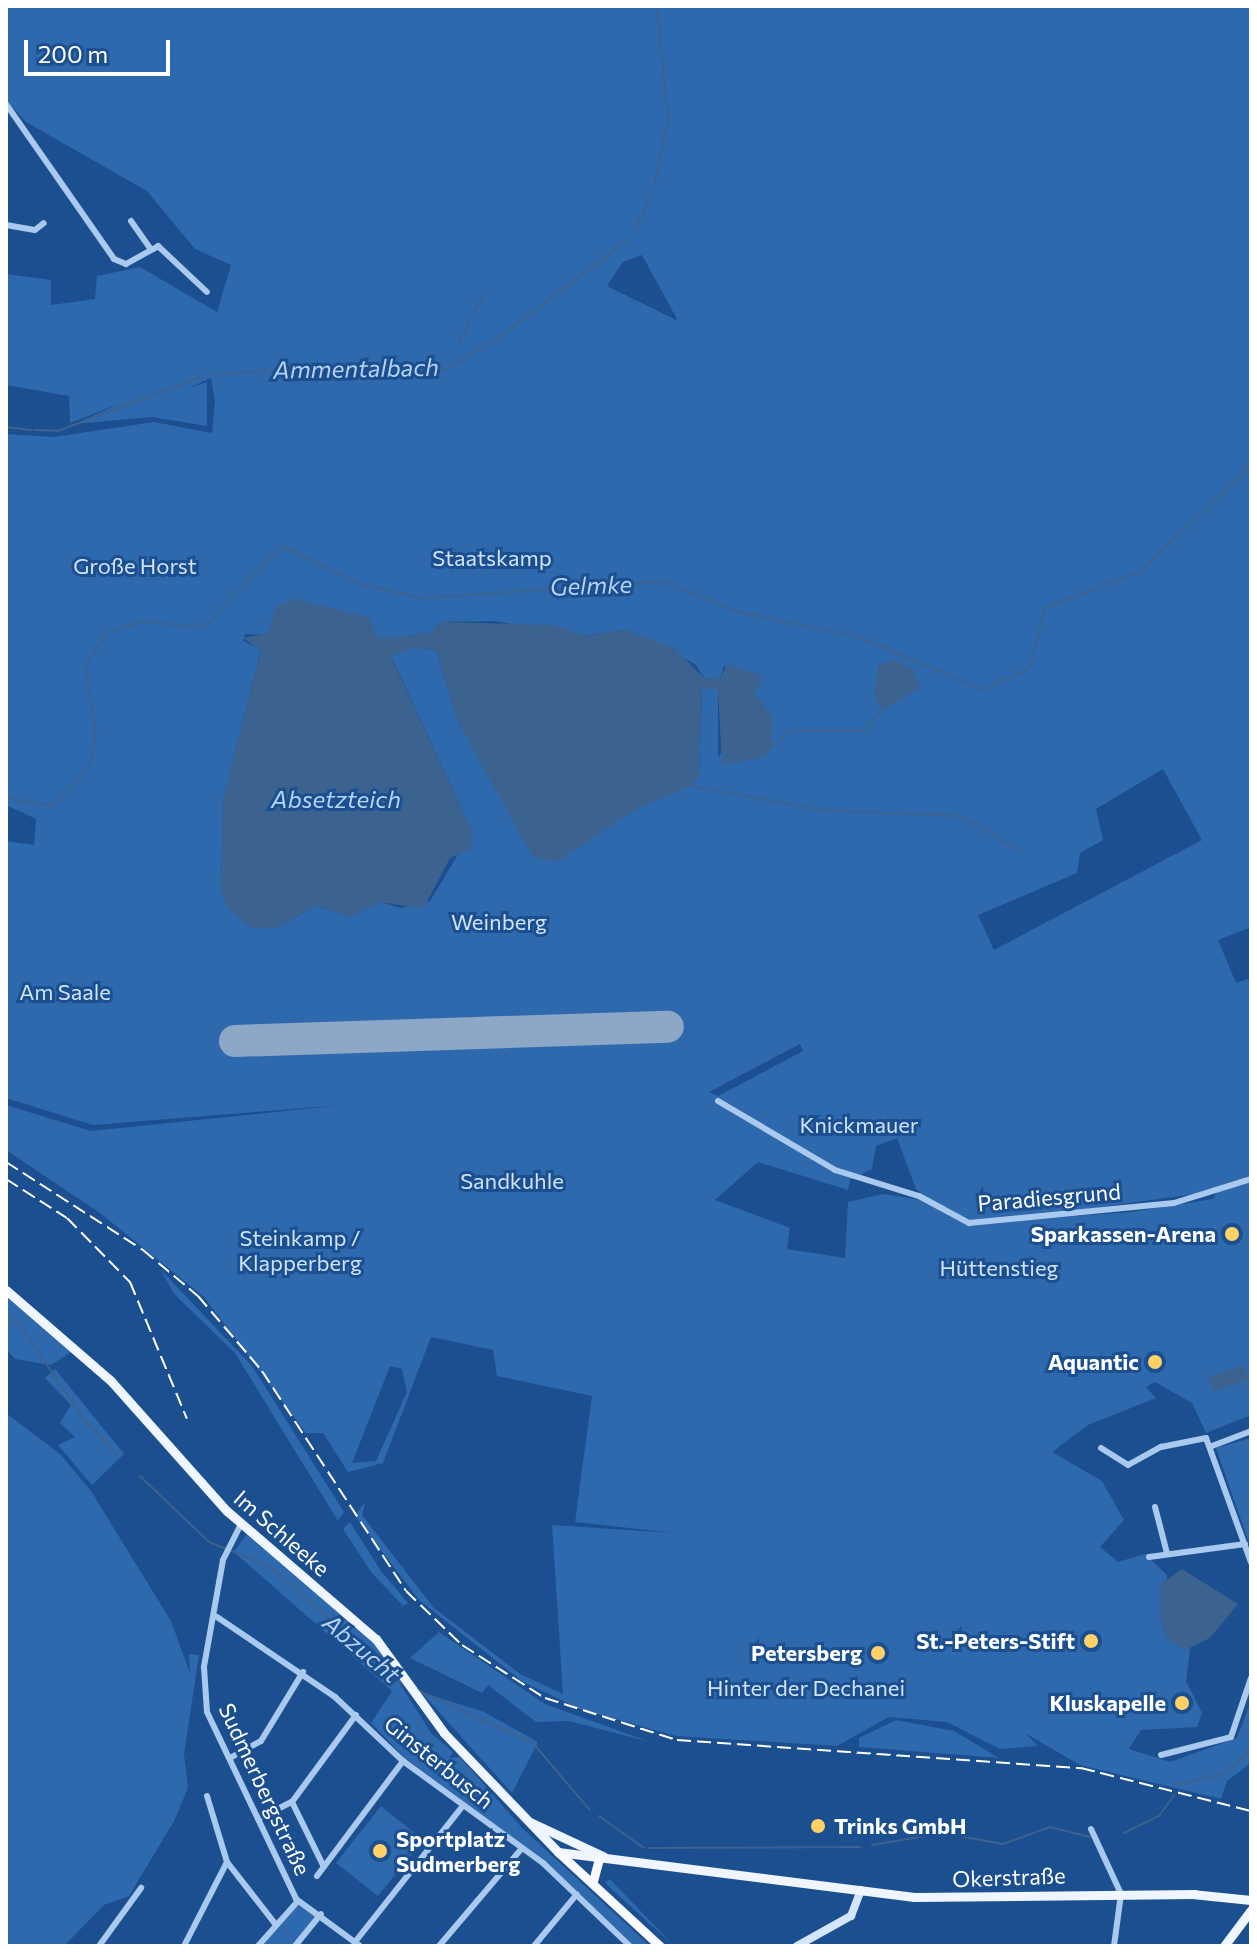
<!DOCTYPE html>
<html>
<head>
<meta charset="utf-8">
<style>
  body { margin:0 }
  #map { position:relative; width:1257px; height:1952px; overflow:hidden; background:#1b4f8f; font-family:Commissioner,sans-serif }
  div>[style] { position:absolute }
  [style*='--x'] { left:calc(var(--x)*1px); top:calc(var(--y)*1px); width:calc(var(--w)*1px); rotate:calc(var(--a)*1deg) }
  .green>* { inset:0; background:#2e69ad }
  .water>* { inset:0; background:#3c6290 }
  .stream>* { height:2px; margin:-1px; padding:0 1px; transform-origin:1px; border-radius:1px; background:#3c6290 }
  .runway>* { height:32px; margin:-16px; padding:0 16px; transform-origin:16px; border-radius:16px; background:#8da7c7 }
  .minor>* { height:6px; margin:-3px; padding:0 3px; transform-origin:3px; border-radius:3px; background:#a9c9ee }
  .secondary>* { height:8px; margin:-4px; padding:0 4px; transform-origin:4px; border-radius:4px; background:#d6e6fa }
  .primary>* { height:9px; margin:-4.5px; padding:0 4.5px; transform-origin:4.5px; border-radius:4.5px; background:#f0f6ff }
  .trunk>* { height:9px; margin:-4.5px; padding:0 4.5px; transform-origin:4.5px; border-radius:4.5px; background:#f8faff }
  .rail>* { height:2px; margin-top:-1px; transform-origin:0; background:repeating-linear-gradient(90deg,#fff 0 14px,transparent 0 20px) }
  .dots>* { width:22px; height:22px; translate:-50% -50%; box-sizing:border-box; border:4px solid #1b4f8f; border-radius:50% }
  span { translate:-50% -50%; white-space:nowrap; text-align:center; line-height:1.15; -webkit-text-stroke:6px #1b4f8f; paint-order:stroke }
  .park-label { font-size:22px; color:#cfe3fa }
  .street-label { font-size:22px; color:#fff }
  .poi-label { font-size:22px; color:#fff; font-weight:700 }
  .right { translate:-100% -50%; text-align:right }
  .left { translate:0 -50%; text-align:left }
  .water-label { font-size:24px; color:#b5d3f5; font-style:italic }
  .frame { position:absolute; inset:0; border:8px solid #fff; pointer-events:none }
  .scale { position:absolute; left:24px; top:40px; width:146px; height:36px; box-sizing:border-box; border:4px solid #fff; border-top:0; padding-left:10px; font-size:24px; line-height:28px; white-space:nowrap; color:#fff; -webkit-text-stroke:6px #1b4f8f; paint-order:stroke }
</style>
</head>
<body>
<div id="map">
  <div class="green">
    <i style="clip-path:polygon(evenodd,6px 6px,1251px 6px,1251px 927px,1218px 940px,1236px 983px,1251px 978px,1251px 1415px,1206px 1433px,1192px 1403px,1155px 1382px,1146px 1387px,1156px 1398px,1088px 1425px,1052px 1452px,1102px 1481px,1124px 1520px,1100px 1547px,1118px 1562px,1145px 1554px,1167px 1575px,1163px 1628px,1190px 1649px,1186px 1681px,1202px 1713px,1197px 1727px,1141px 1730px,1129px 1749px,1170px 1762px,1237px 1738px,1251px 1701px,1251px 1763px,1227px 1781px,1221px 1799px,1080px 1765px,1025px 1733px,1038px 1746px,1000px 1749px,947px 1722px,889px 1717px,837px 1746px,676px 1736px,580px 1709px,523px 1682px,419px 1600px,355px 1516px,365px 1502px,362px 1515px,433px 1607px,520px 1674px,563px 1694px,552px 1525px,674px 1533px,575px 1522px,592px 1396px,497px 1376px,493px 1350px,431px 1337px,383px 1463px,348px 1472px,323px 1433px,306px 1433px,204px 1297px,100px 1213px,6px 1150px,6px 1105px,91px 1131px,343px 1105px,93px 1125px,6px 1098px,6px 841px,34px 845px,36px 819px,6px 805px,6px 434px,54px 437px,154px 422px,212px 433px,215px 400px,211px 378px,186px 389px,207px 382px,207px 426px,152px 417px,75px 424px,121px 403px,70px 423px,69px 396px,6px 385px,6px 274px,51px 280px,51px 305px,95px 299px,97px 276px,140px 267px,217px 312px,231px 265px,195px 249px,147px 191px,26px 122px,6px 100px,6px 6px,642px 255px,677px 319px,676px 320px,607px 286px,623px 262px,642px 255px,6px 6px,493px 621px,585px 636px,626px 630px,695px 664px,704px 678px,720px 679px,724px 666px,756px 701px,718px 758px,718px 689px,702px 689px,699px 775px,635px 810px,479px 751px,459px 724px,436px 650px,413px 647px,391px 656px,472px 831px,430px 901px,401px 908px,380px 902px,351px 917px,315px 906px,277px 928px,221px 891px,223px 800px,261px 649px,243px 641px,245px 634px,378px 639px,431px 633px,441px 622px,493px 621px,6px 6px,1163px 769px,1202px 840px,994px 950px,978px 915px,1077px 873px,1080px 853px,1103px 840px,1096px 809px,1163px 769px,6px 6px,800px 1044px,803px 1051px,718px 1096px,709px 1092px,800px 1044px,6px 6px,897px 1138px,916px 1189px,962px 1223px,921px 1200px,883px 1194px,848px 1202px,845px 1258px,787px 1249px,790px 1228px,715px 1200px,758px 1162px,848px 1190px,850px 1180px,872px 1169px,876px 1146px,897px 1138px,6px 6px,1217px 1191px,1213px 1199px,1132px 1212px,991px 1222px,1217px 1191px,6px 6px,390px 1366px,402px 1369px,407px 1392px,376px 1461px,352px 1463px,390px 1366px)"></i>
    <i style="clip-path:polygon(160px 1269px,252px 1366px,344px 1512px,338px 1521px,235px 1353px,174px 1294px)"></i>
    <i style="clip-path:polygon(6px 1296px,18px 1305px,71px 1352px,51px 1365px,15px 1359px,6px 1349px)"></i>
    <i style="clip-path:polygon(55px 1369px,124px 1454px,92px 1485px,58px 1445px,75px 1437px,60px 1423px,71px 1405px,45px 1378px)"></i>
    <i style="clip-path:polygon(6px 1413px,60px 1454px,91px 1491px,171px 1621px,190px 1673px,189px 1654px,199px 1655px,184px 1754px,188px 1788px,174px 1821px,129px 1896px,104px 1905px,64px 1946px,6px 1946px)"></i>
    <i style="clip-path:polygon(1251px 1438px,1251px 1549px,1216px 1448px)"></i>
    <i style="clip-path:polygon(350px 1522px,381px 1571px,408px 1603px,403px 1606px,371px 1572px,343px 1529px)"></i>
    <i style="clip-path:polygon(247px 1534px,373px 1641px,431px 1733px,453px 1752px,449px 1758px,460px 1757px,522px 1828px,650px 1946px,635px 1946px,545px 1862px,405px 1758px,371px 1723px,392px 1691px,234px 1552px)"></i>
    <i style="clip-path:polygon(439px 1632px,545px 1704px,650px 1742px,569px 1721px,536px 1722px,488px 1685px,482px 1693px,410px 1658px)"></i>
    <i style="clip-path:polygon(421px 1692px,484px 1712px,538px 1742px,512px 1793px)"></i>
    <i style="clip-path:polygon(896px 1720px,954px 1731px,999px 1758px,859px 1747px,859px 1738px)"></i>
    <i style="clip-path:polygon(381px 1806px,423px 1840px,378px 1896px,336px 1863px)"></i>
    <i style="clip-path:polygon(610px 1879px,674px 1946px,605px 1883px)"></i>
    <i style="clip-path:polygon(300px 1900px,319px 1916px,294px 1946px,262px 1946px)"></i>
  </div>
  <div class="water">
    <i style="clip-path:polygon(294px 599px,368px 617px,379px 639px,430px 633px,441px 622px,553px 625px,585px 636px,626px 630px,674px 648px,704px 678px,720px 679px,727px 664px,760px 675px,762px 686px,753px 691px,772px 716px,772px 746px,765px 757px,722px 765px,718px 689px,702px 689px,699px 775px,691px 786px,635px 810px,557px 862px,533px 857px,459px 724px,436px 650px,413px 647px,391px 657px,472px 831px,471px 849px,450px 858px,423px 909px,380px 902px,351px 917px,315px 906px,277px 928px,251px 928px,227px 907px,221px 890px,223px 799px,261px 650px,243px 638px,268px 633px,276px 606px)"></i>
    <i style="clip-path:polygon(892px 660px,912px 668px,920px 688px,881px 711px,874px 693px,879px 664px)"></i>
    <i style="clip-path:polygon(1243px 1365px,1248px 1380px,1214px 1392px,1208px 1377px)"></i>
    <i style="clip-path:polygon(1182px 1569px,1238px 1604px,1210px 1638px,1185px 1650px,1167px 1638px,1161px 1619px,1161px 1584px)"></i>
  </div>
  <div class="stream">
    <i style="--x:654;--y:187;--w:69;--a:-78.4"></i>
    <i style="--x:668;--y:119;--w:114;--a:-95.6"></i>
    <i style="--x:636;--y:229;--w:34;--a:-67"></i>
    <i style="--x:472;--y:315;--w:27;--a:-59"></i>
    <i style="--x:497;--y:339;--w:163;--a:-37"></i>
    <i style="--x:459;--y:343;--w:25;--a:-64"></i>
    <i style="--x:209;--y:374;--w:7;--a:0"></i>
    <i style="--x:222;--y:374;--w:98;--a:-5.2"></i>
    <i style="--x:320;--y:365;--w:122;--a:3.3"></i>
    <i style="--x:442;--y:372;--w:62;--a:-31.1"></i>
    <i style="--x:6;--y:427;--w:26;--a:7"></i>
    <i style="--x:35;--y:430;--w:23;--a:2"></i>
    <i style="--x:58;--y:431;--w:155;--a:-20.8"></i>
    <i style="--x:772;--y:746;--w:22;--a:-43"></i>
    <i style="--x:788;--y:731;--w:76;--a:0"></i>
    <i style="--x:864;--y:731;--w:26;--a:-50"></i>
    <i style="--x:691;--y:786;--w:133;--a:10.4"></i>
    <i style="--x:822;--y:810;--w:138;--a:2.5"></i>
    <i style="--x:960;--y:816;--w:71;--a:29.4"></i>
    <i style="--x:6;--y:798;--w:48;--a:9.7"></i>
    <i style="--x:53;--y:806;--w:54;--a:-46.5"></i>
    <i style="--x:90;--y:767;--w:36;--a:-80"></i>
    <i style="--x:96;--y:732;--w:66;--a:-99.6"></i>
    <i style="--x:85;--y:667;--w:40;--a:-57.1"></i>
    <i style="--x:107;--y:633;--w:36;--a:-19"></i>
    <i style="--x:141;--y:621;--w:62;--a:6.4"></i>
    <i style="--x:203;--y:628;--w:114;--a:-46.1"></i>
    <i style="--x:282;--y:546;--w:84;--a:26.3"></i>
    <i style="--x:357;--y:583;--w:65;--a:13.4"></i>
    <i style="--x:420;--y:598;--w:245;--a:-3.8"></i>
    <i style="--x:664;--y:582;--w:80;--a:22.1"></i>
    <i style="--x:738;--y:612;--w:124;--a:11.7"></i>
    <i style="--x:859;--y:637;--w:135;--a:23.1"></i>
    <i style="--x:983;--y:690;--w:52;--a:-25.1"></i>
    <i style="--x:1030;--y:668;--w:62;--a:-76"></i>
    <i style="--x:1045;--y:608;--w:103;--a:-21.1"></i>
    <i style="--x:1141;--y:571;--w:149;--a:-43.9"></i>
    <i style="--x:6;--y:1317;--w:14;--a:25"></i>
    <i style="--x:19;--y:1323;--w:112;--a:56.3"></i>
    <i style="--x:81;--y:1416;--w:53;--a:47.3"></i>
    <i style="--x:140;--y:1476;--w:95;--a:43.7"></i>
    <i style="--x:209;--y:1542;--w:67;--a:22"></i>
    <i style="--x:271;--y:1567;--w:179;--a:41.6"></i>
    <i style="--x:419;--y:1691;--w:125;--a:24.5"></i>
    <i style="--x:533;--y:1743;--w:87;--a:49.7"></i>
    <i style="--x:1176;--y:1785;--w:51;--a:-13.5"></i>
    <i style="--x:1226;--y:1773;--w:35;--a:-44"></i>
    <i style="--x:599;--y:1816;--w:55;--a:35.4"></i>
    <i style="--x:1124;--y:1833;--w:39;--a:-26"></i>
    <i style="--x:1159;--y:1816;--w:26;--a:-54"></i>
    <i style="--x:872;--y:1845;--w:73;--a:-9.5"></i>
    <i style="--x:944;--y:1833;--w:60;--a:10.6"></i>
    <i style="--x:1003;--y:1844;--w:50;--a:-19.9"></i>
    <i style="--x:1050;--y:1827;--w:41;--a:14"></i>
    <i style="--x:649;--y:1848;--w:211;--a:-0.3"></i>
  </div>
  <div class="runway">
    <i style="--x:235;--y:1041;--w:433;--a:-1.9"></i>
  </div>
  <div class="minor">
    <i style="--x:6;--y:104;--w:189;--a:55.1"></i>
    <i style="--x:114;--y:259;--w:13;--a:23"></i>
    <i style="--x:126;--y:264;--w:37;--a:-29"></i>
    <i style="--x:158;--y:246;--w:67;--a:43.2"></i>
    <i style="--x:131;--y:221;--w:33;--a:55"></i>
    <i style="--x:6;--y:225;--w:29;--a:10"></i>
    <i style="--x:35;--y:230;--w:11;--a:-38"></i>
    <i style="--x:718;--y:1101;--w:136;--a:30.5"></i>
    <i style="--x:835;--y:1170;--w:88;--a:17.2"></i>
    <i style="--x:919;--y:1196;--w:57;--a:28.4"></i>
    <i style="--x:969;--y:1223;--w:206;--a:-5.6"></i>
    <i style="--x:1174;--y:1203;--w:81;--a:-17.3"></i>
    <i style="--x:1212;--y:1446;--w:42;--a:-21"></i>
    <i style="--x:1101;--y:1448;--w:32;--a:32"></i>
    <i style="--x:1128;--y:1465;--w:38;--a:-29"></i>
    <i style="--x:1161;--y:1447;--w:46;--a:-11.3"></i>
    <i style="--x:1206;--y:1438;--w:132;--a:70.1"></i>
    <i style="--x:1155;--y:1507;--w:48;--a:75.4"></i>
    <i style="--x:241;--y:1524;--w:40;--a:116.6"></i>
    <i style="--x:223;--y:1560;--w:109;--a:100.1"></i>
    <i style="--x:204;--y:1667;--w:45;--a:86.2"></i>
    <i style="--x:207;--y:1712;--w:207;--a:64.5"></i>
    <i style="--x:296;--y:1899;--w:79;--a:36.3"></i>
    <i style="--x:1149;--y:1557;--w:97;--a:-7.7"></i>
    <i style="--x:217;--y:1617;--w:143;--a:34.1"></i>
    <i style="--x:335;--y:1697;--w:93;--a:43.3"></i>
    <i style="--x:403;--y:1761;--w:173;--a:36.1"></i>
    <i style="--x:543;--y:1863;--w:120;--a:43.7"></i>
    <i style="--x:1161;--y:1755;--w:72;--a:-14.4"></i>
    <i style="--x:1231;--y:1737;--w:62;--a:-71.3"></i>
    <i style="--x:230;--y:1758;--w:35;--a:-29"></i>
    <i style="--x:261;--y:1741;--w:81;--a:-58.7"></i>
    <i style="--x:207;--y:1796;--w:69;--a:73.1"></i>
    <i style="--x:227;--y:1862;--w:80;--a:52.1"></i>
    <i style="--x:292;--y:1802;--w:72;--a:63.8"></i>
    <i style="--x:258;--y:1819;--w:38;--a:-27"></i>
    <i style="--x:292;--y:1802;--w:108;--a:-53.7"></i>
    <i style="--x:1091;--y:1829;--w:72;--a:65.2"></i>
    <i style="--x:1121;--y:1894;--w:52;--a:97.7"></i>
    <i style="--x:317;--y:1876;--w:144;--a:-53.2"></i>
    <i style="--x:355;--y:1942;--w:172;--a:-51.6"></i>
    <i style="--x:99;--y:1946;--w:72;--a:-54.1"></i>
    <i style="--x:184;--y:1946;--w:94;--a:-62.9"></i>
    <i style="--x:258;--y:1946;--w:60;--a:-48.4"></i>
    <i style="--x:295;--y:1946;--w:41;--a:-50.9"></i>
    <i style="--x:439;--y:1946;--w:128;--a:-49.7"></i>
    <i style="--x:534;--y:1946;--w:67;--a:-50.4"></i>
  </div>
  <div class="secondary">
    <i style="--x:797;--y:1946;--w:62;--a:-29.1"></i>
    <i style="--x:851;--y:1916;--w:28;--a:-69"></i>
  </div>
  <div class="primary">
    <i style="--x:6;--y:1290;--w:139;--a:40.9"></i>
    <i style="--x:111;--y:1381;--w:174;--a:48.3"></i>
    <i style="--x:227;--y:1511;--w:196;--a:40.7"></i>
    <i style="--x:376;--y:1639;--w:116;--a:54.1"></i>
    <i style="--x:444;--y:1733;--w:165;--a:46.2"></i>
    <i style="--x:558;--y:1852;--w:359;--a:7.2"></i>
    <i style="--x:914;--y:1897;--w:281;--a:-0.6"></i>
    <i style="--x:530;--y:1822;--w:81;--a:25"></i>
    <i style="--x:1192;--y:1894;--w:59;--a:5.8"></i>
    <i style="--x:1224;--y:1946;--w:45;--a:-53.1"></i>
  </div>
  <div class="trunk">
    <i style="--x:558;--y:1852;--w:139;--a:42.7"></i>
    <i style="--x:593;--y:1881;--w:23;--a:-75"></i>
  </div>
  <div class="rail">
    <i style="--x:6;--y:1162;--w:163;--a:32.7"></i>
    <i style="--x:143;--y:1250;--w:72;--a:39.9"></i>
    <i style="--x:198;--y:1296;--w:99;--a:49.5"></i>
    <i style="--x:262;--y:1371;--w:263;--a:56.8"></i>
    <i style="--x:406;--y:1591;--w:78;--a:44"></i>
    <i style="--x:462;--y:1645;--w:98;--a:32.6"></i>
    <i style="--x:545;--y:1698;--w:139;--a:17.7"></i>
    <i style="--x:677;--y:1740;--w:405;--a:4"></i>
    <i style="--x:1081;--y:1768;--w:175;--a:14.2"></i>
    <i style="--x:6;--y:1179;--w:72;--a:32.6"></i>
    <i style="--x:67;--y:1218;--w:90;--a:45.5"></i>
    <i style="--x:130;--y:1282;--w:148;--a:67.4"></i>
  </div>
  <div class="dots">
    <i style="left:1232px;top:1234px;background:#ffd166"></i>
    <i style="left:1155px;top:1362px;background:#ffd166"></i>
    <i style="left:1091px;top:1641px;background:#ffd166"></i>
    <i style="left:878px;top:1653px;background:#ffd166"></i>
    <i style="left:1182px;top:1703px;background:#ffd166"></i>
    <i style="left:818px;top:1826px;background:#ffd166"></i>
    <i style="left:380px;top:1851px;background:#ffd166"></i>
  </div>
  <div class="park-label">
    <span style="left:492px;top:558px">Staatskamp</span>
    <span style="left:135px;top:566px">Große Horst</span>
    <span style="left:499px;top:922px">Weinberg</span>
    <span style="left:65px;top:992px">Am Saale</span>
    <span style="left:859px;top:1125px">Knickmauer</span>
    <span style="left:512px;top:1181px">Sandkuhle</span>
    <span style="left:300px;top:1250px">Steinkamp /<br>Klapperberg</span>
    <span style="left:999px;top:1268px">Hüttenstieg</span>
    <span style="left:806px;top:1688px">Hinter der Dechanei</span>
  </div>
  <div class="street-label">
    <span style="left:1049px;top:1197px;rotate:-5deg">Paradiesgrund</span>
    <span style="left:282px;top:1533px;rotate:41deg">Im Schleeke</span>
    <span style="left:439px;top:1762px;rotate:39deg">Ginsterbusch</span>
    <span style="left:265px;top:1789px;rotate:65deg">Sudmerbergstraße</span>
    <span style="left:1009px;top:1877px;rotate:-2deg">Okerstraße</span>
  </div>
  <div class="poi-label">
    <span class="right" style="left:1216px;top:1234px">Sparkassen-Arena</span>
    <span class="right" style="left:1139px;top:1362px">Aquantic</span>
    <span class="right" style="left:1075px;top:1641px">St.-Peters-Stift</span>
    <span class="right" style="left:862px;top:1653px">Petersberg</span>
    <span class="right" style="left:1166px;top:1703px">Kluskapelle</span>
    <span class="left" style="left:834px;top:1826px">Trinks GmbH</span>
    <span class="left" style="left:396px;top:1851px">Sportplatz<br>Sudmerberg</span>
  </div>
  <div class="water-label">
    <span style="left:356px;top:368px;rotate:-1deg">Ammentalbach</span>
    <span style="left:591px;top:585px;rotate:-2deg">Gelmke</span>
    <span style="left:336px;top:799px">Absetzteich</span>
    <span style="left:362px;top:1648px;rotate:40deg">Abzucht</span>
  </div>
  <div class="frame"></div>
  <div class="scale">200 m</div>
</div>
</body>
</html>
